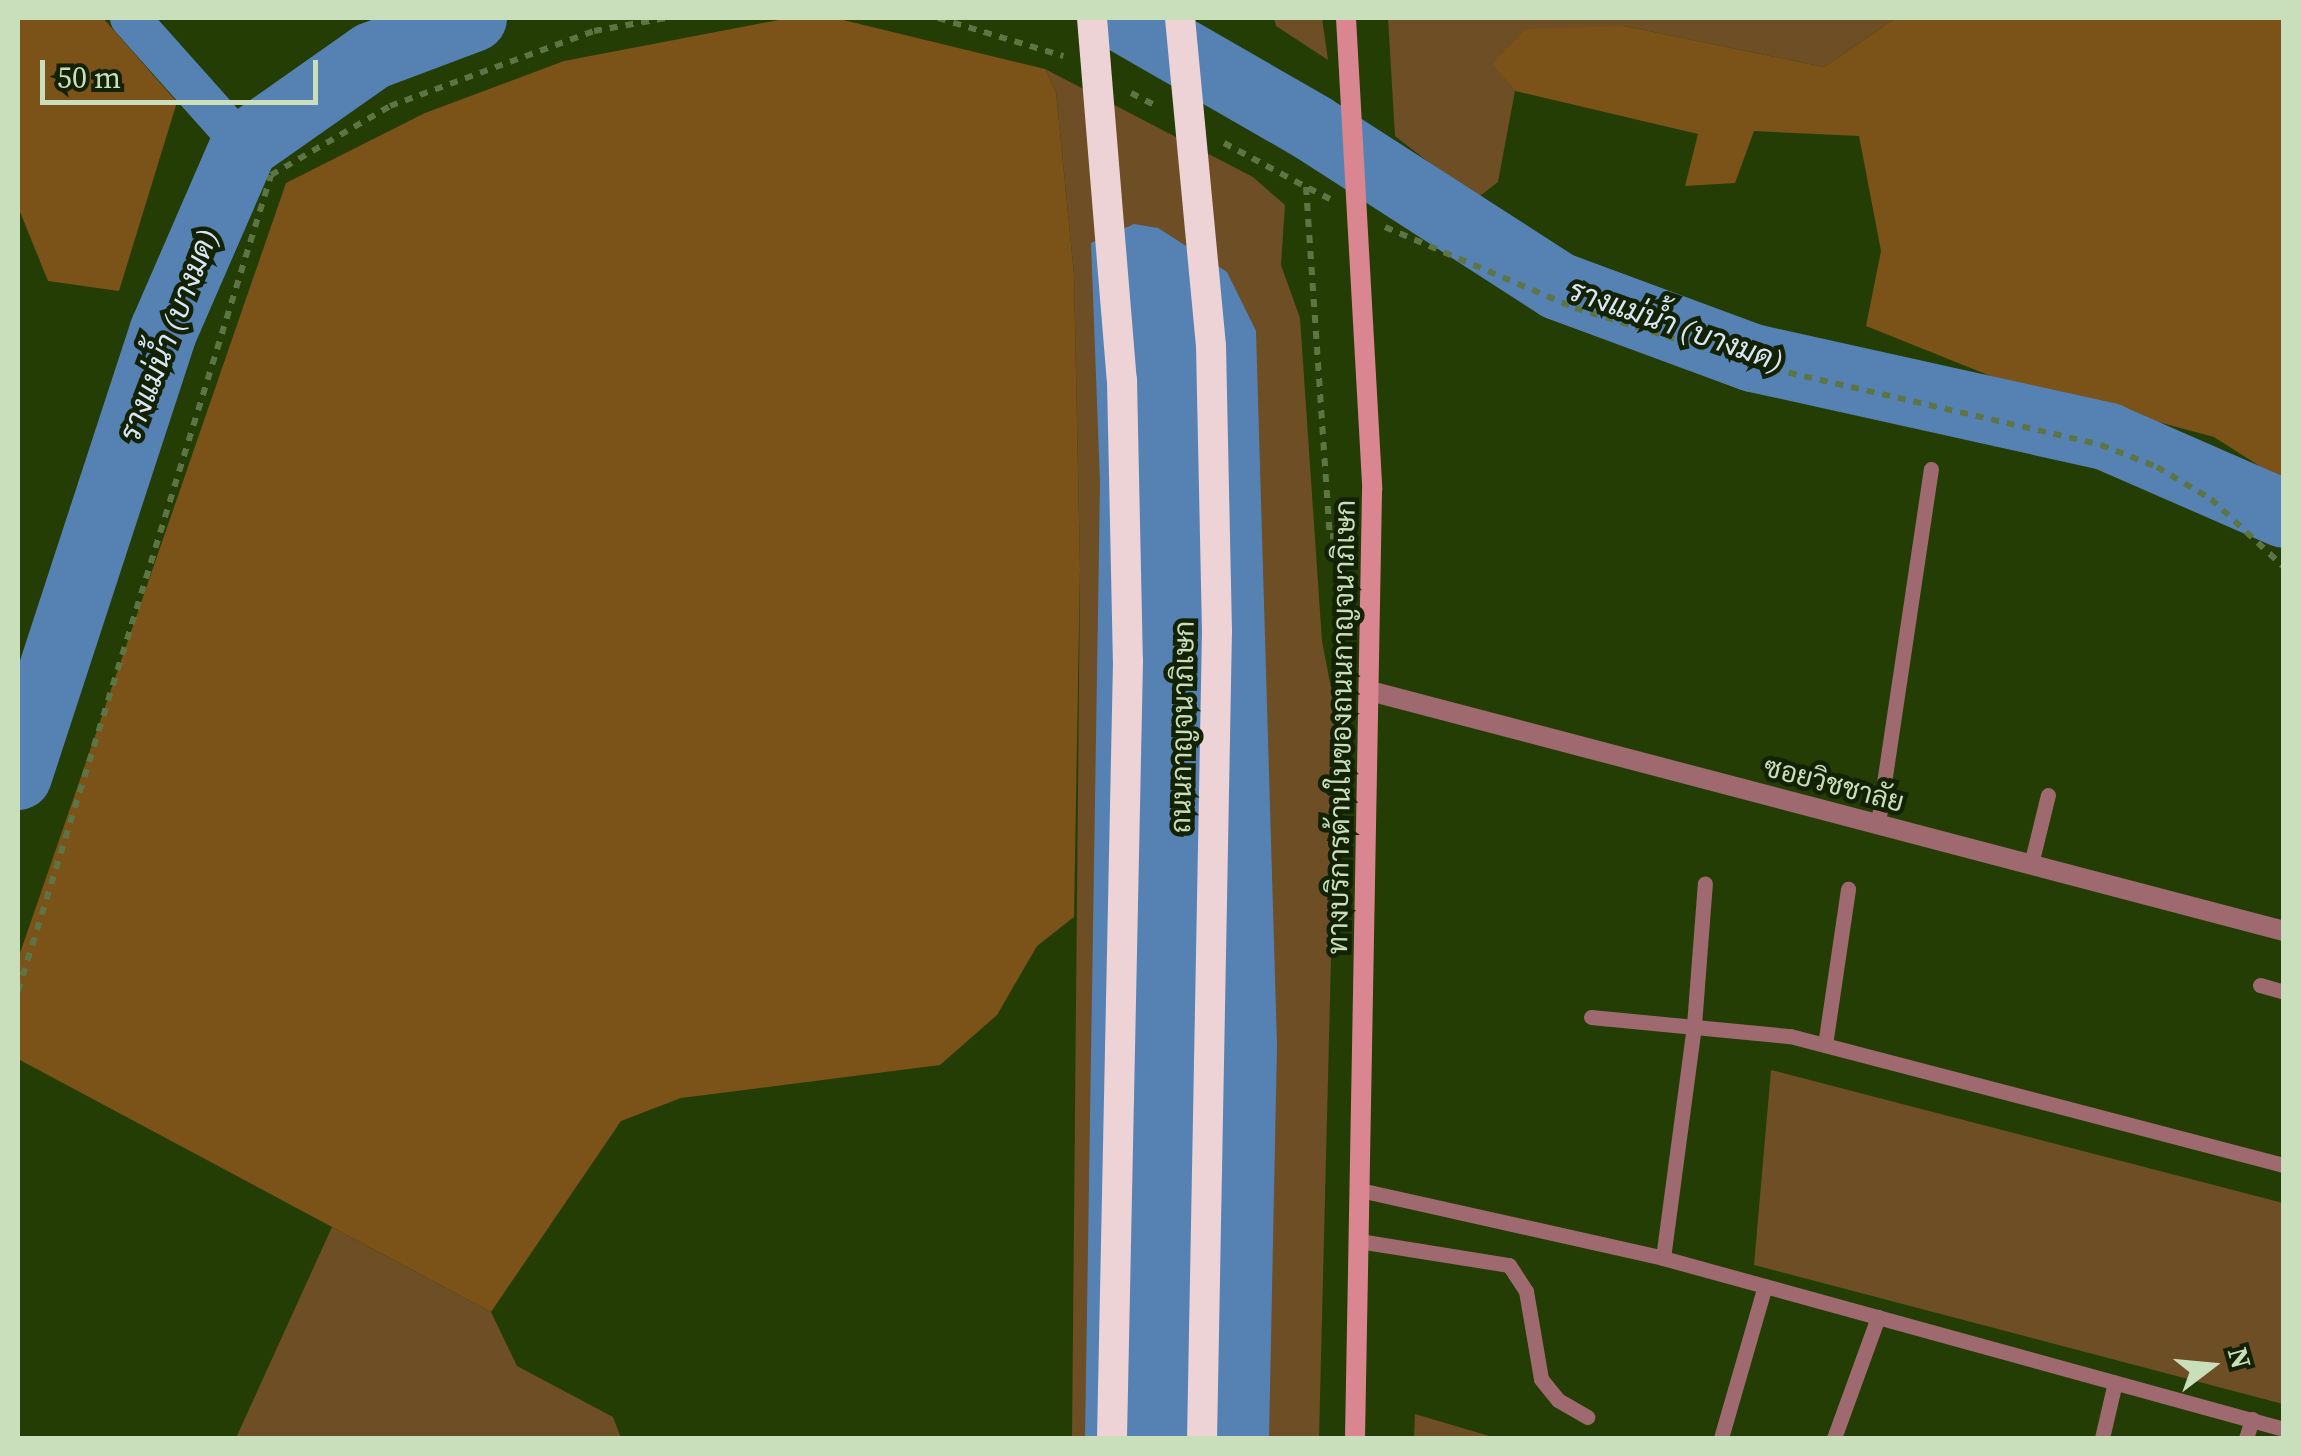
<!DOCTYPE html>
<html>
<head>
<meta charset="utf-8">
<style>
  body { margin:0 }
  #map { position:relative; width:2301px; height:1456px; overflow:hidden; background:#243d05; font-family:"Source Serif 4",Sarabun,serif }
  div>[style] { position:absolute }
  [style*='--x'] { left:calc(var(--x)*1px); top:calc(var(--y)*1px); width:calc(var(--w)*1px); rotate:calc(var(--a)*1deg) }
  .green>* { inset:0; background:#6d4e25 }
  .forest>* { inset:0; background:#7b5217 }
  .water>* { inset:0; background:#5582b3 }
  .canal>* { height:40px; margin:-20px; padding:0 20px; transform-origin:20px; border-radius:20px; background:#5582b3 }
  .river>* { height:68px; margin:-34px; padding:0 34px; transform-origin:34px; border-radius:34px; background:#5582b3 }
  .path>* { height:6px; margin-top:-3px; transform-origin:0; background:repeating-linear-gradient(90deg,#5d7544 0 8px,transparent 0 16px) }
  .lane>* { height:15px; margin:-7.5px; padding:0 7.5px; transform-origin:7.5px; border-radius:7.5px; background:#9e6a70 }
  .street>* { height:20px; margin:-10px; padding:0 10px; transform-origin:10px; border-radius:10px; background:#9e6a70 }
  .secondary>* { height:20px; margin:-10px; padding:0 10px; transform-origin:10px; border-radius:10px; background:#d98691 }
  .secondary-bridge>* { height:20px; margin:-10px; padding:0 10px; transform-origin:10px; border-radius:10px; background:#d98691 }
  .highway-bridge>* { height:30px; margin:-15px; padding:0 15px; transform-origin:15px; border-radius:15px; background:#edd3d5 }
  span { translate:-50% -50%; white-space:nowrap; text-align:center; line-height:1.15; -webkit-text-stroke:9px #132105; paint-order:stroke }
  .street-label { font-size:28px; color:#c9deba }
  .water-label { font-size:30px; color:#d9e6f4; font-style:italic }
  .frame { position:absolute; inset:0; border:20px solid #c9deba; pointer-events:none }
  .north { position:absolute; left:2161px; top:1316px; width:100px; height:100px; -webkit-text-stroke:8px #132105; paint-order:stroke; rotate:74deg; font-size:28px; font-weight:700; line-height:40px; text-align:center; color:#c9deba }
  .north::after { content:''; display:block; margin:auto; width:35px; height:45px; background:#c9deba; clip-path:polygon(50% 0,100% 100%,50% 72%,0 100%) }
  .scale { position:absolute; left:40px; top:60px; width:278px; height:45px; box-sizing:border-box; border:5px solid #c9deba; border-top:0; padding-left:12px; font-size:30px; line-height:35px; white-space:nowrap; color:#c9deba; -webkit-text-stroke:8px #132105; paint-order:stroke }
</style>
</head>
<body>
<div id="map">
  <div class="green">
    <i style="clip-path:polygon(1274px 18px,1322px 18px,1328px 60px,1276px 26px)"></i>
    <i style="clip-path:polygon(1388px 18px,1896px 18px,1824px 67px,1624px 26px,1493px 64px,1515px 91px,1498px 182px,1476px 199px,1395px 136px)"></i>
    <i style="clip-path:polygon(1045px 69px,1253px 177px,1285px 205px,1281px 265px,1300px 318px,1322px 641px,1337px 719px,1319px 1438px,1072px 1438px,1080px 569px,1074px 274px,1056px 92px)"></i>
    <i style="clip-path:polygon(1771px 1070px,2283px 1203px,2283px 1404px,1754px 1265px)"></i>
    <i style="clip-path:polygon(332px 1227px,491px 1312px,517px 1366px,613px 1417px,621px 1438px,236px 1438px)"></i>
    <i style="clip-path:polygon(1415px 1414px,1496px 1438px,1414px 1438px)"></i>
  </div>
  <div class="forest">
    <i style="clip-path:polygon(18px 18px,103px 18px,177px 102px,119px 291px,48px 281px,18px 207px)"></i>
    <i style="clip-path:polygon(789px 18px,835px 18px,1045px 69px,1056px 92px,1074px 274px,1080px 569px,1074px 917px,1037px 946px,997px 1015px,940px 1065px,681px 1098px,621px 1121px,491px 1312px,18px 1059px,18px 959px,286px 183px,425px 113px,564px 61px)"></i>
    <i style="clip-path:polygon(1896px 18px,2283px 18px,2283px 481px,2214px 437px,1998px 379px,1866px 326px,1881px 251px,1859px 136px,1754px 131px,1735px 183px,1685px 186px,1698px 134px,1515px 91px,1492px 64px,1526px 29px,1624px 26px,1824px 67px)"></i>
  </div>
  <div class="water">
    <i style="clip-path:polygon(1134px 224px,1158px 228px,1227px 272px,1256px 331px,1277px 1045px,1269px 1438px,1085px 1438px,1100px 482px,1091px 243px)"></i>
  </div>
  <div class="canal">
    <i style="--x:130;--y:18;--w:171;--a:48.3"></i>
    <i style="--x:1142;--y:18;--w:18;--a:61"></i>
  </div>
  <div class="river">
    <i style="--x:1122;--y:18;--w:220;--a:29.9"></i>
    <i style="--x:1313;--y:128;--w:292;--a:32.8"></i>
    <i style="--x:1558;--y:286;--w:208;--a:20.3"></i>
    <i style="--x:1753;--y:358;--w:364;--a:12.5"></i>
    <i style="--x:2108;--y:437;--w:192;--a:23.6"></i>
    <i style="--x:18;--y:776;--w:469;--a:-71.9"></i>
    <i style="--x:164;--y:330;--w:201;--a:-66.5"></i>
    <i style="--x:244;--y:146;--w:156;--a:-35.1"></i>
    <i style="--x:372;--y:56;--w:108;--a:-20.6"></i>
  </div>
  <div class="path">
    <i style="--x:938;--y:18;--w:131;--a:16.9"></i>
    <i style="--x:1131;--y:93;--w:28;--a:27"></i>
    <i style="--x:1224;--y:143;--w:93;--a:28.2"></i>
    <i style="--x:1330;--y:199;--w:27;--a:-153"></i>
    <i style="--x:1306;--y:187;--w:350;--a:86.1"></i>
    <i style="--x:1330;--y:536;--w:16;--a:7"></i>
    <i style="--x:1385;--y:227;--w:207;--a:23.1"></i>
    <i style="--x:1575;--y:308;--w:207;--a:17.1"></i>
    <i style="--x:1773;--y:369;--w:337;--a:13"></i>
    <i style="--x:2101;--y:445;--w:60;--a:21.4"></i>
    <i style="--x:2157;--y:467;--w:63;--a:30.7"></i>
    <i style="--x:2211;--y:499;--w:100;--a:43"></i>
    <i style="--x:18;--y:991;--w:854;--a:-72.77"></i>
    <i style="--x:271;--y:175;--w:138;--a:-30.1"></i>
    <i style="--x:390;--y:106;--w:217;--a:-20.2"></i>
    <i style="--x:594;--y:31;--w:73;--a:-10.2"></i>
  </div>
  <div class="lane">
    <i style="--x:1878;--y:823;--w:358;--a:-81.5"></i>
    <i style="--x:2031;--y:864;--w:71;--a:-76.2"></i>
    <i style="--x:2260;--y:985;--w:25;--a:16"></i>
    <i style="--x:1591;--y:1017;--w:200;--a:5.5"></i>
    <i style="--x:1790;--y:1036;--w:511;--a:14.64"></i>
    <i style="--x:1825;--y:1045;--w:158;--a:-81.6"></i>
    <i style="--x:1360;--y:1190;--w:311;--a:12.6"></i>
    <i style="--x:1663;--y:1258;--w:235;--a:-82.4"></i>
    <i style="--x:1694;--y:1025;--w:142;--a:-85.6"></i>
    <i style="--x:1359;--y:1241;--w:152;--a:9.1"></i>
    <i style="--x:1509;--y:1265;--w:31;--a:57"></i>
    <i style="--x:1526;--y:1291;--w:89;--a:80.3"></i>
    <i style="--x:1541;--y:1379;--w:27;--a:51"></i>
    <i style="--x:1558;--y:1400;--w:34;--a:30"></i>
    <i style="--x:1663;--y:1258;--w:644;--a:15.4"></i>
    <i style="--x:1721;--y:1438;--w:158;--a:-73.9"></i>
    <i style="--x:1834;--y:1438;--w:129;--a:-70"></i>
    <i style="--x:2102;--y:1438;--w:57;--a:-76.9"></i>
    <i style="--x:2246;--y:1438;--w:20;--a:-72"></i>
  </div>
  <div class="street">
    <i style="--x:1370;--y:691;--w:945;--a:14.71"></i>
  </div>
  <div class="secondary">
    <i style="--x:1355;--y:1438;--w:949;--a:-88.97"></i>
  </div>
  <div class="secondary-bridge">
    <i style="--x:1346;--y:18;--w:472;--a:86.8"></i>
  </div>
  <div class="highway-bridge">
    <i style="--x:1092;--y:18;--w:363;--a:85.3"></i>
    <i style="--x:1122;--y:380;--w:281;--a:88.8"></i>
    <i style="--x:1128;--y:661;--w:777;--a:91.18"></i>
    <i style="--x:1180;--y:18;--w:329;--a:84.6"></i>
    <i style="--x:1211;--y:346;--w:284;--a:88.8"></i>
    <i style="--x:1217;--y:630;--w:808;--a:91.06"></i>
  </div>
  <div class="street-label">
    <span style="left:1182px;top:727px;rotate:-89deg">ถนนกาญจนาภิเษก</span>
    <span style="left:1341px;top:727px;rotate:-89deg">ทางบริการด้านในของถนนกาญจนาภิเษก</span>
    <span style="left:1834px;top:784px;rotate:15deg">ซอยวิชชาลัย</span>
  </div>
  <div class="water-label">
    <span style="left:1676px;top:326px;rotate:19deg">รางแม่น้ำ (บางมด)</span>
    <span style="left:169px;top:335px;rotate:-69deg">รางแม่น้ำ (บางมด)</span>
  </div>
  <div class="frame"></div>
  <div class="north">N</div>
  <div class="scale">50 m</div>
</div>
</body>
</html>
